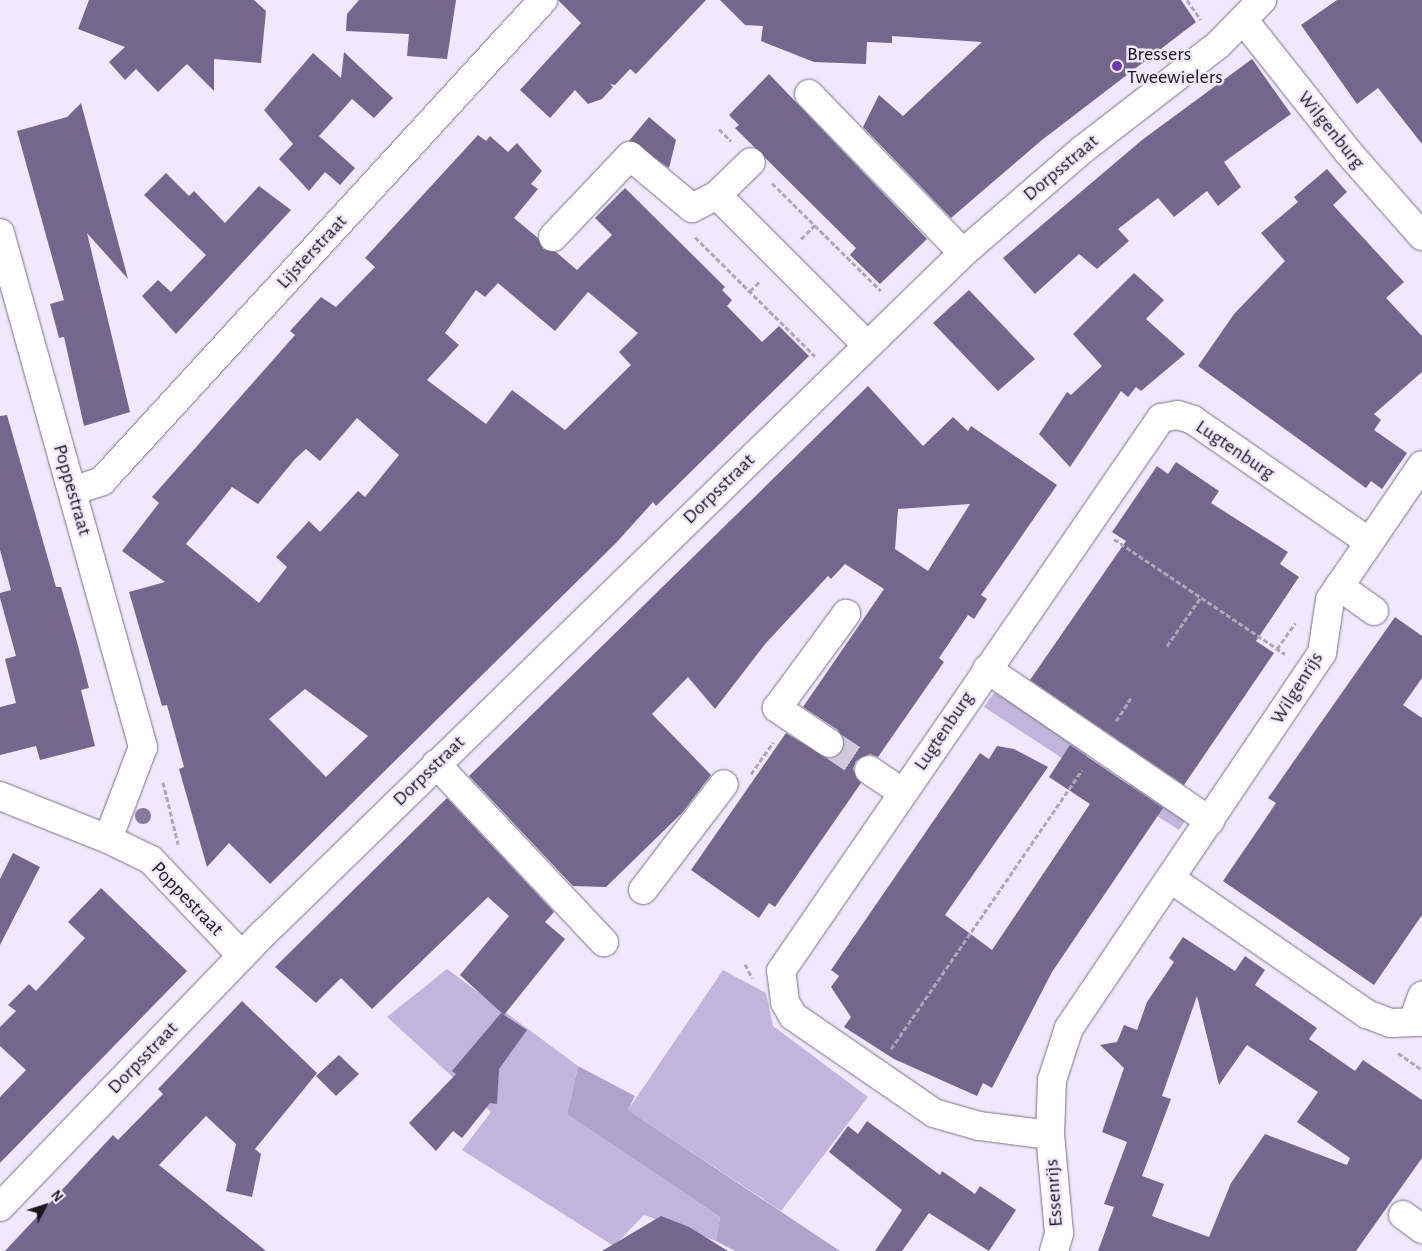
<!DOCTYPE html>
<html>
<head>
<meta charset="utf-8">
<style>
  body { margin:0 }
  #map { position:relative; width:1422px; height:1251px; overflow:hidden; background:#f0e9fd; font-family:"Alegreya Sans",sans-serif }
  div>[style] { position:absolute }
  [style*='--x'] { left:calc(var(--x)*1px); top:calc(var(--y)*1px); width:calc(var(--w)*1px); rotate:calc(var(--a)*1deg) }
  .green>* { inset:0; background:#c2b4dc }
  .forest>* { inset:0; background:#b1a2cb }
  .building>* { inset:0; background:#74668c }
  .minor-tunnel>* { height:28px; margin-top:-14px; transform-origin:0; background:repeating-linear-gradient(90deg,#d0cadc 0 28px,transparent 0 42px) }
  .path>* { height:3px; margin-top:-1.5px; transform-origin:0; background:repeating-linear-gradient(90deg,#ada7b7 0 5px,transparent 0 7.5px) }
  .roads { filter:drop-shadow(0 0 1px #787085) drop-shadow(0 0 1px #787085) }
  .minor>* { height:28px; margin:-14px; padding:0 14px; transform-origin:14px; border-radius:14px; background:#fff }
  .trees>* { width:16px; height:16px; margin:-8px; border-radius:50%; background:#89799e }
  .dots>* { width:14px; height:14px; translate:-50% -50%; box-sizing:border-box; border:2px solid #f0e9fd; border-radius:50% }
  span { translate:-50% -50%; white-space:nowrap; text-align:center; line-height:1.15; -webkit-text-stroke:5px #f0e9fd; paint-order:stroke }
  .poi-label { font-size:20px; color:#1a171f }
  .left { translate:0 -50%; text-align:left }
  .street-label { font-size:20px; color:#1a171f }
  .north { position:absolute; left:20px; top:1181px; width:50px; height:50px; -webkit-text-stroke:4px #f0e9fd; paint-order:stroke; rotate:50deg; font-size:14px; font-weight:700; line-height:20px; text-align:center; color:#1a171f }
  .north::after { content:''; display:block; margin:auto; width:18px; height:22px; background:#1a171f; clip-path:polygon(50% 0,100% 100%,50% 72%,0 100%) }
</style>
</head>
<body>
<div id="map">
  <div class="green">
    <i style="clip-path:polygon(994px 693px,1008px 694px,1091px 750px,1077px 768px,984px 707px)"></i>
    <i style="clip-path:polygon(1089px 772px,1128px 786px,1133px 779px,1189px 815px,1179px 830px)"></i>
    <i style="clip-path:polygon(447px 969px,578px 1066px,567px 1114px,720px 1217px,716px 1241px,644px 1215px,614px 1246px,462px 1150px,491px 1112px,387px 1017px)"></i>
    <i style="clip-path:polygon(723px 970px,766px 993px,773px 1026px,868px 1097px,781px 1211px,628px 1110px)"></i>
  </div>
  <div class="forest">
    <i style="clip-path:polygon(578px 1066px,635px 1096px,628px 1110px,840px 1251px,735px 1251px,716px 1241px,720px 1217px,567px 1114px)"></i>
  </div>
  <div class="building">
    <i style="clip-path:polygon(89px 0,254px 0,266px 11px,261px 63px,214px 59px,214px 91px,187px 64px,158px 92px,136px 69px,125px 80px,109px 62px,125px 47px,78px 29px)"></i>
    <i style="clip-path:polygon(359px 0,456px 0,447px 59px,407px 56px,409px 34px,346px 31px,347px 14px)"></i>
    <i style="clip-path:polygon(558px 0,706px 0,636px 74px,630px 69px,615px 85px,610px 84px,613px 87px,602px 99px,588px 104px,575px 90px,550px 118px,520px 90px,581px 23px)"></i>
    <i style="clip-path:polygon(720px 0,1181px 0,1196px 22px,1042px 140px,951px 218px,863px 127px,879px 95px,903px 116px,982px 42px,892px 36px,892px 43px,867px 42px,866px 64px,814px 62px,761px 41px,763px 26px,745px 25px)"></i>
    <i style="clip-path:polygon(1337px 0,1422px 0,1422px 144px,1378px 88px,1357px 104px,1301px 25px)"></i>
    <i style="clip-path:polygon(344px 52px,393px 98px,374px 118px,352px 99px,319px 136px,355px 168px,340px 185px,325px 172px,309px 191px,279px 159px,293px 144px,264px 110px,313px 53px,341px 78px)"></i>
    <i style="clip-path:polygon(1252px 59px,1291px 114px,1224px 162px,1241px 187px,1218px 206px,1207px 191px,1174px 217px,1158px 198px,1118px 229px,1129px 241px,1097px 269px,1079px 254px,1035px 294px,1003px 258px,1142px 140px)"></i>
    <i style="clip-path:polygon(769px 74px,927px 239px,880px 284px,850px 255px,856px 248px,735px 128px,739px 125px,729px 115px)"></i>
    <i style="clip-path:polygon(81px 103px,128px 279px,87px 233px,130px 412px,84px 426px,64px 337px,59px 338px,50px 304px,64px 300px,17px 131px,67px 117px)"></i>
    <i style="clip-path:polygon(649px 117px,676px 140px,669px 168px,629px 141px)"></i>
    <i style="clip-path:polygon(evenodd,478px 135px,486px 141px,490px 136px,508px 152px,517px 143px,542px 171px,531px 184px,538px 189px,514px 218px,538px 238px,543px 249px,556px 252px,577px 270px,612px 235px,595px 218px,625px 188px,725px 287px,722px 290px,732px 300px,727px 306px,762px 342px,779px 326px,809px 356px,656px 506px,653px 502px,616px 543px,270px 884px,229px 843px,207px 867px,179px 769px,184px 767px,167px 705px,162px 706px,129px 592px,165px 582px,122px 551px,159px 503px,152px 497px,295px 335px,290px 331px,321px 297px,336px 307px,375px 267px,365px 258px,478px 135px,498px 283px,555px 331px,588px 292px,638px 333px,619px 352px,631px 365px,565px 430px,512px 390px,486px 424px,427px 380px,459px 345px,445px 333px,476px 290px,485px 297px,498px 283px,478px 135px,357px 418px,399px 455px,365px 497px,358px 491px,320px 532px,309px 521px,276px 557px,287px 567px,259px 603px,186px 544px,232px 487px,258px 504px,295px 459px,306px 449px,320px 461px,357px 418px,478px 135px,305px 689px,368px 736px,326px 777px,269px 719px,305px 689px)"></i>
    <i style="clip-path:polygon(1327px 169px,1347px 192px,1333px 205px,1404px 282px,1386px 298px,1422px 336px,1422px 372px,1374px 414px,1381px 420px,1374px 430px,1407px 453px,1382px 489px,1371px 481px,1366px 488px,1198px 366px,1234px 314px,1285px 261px,1261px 233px,1298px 202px,1294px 197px)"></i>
    <i style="clip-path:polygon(166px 173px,189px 196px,194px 191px,225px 223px,259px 186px,291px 210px,176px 334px,142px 296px,158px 280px,171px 292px,206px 255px,144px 195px)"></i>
    <i style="clip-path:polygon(1134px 273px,1164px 300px,1146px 319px,1185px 354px,1141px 391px,1136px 387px,1128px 397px,1121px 391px,1070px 467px,1039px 434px,1067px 392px,1071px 395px,1102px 366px,1073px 334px)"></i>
    <i style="clip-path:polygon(969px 290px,1035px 359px,998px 391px,933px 323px)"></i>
    <i style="clip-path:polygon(evenodd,868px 386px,923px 446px,953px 417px,968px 431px,971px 426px,1057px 485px,981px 595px,987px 599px,974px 619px,968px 615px,939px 658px,944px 662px,878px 757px,870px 754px,856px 761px,853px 769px,861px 783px,775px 907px,769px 903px,759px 918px,691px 870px,786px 733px,827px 758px,842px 751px,845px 744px,838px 730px,803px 707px,884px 589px,845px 564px,831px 579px,828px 576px,766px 643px,715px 709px,688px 677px,652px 714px,711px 775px,682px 813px,606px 887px,573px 886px,469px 776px,868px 386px,970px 504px,928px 571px,895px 549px,898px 509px,970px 504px)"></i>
    <i style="clip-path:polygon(7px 415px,56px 587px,61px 587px,77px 642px,89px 688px,81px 690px,95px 746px,40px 760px,36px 746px,0 755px,0 707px,16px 703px,5px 659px,16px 656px,0 598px,0 593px,11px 590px,0 550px,0 416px)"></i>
    <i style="clip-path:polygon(1176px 462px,1219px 491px,1211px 503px,1288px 552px,1280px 564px,1299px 577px,1256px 641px,1274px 653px,1184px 785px,1030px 680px,1126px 541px,1112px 532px,1157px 466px,1168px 474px)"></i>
    <i style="clip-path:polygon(1395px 617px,1422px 636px,1422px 678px,1403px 705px,1422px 718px,1422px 915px,1374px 985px,1223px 881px,1276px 803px,1268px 798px)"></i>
    <i style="clip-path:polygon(1070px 745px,1163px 808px,1052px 972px,992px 1088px,983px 1083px,977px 1096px,894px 1059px,844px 1027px,851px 1017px,831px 987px,839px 976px,831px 970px,980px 753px,989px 759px,997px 746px,1014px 749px,1048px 767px,945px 915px,992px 950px,1090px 804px,1049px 777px)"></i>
    <i style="clip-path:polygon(447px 798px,554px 912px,545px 922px,565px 939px,504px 1015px,527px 1030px,499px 1069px,497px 1104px,490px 1103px,462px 1138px,453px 1131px,436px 1151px,409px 1123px,456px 1074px,452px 1071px,501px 1013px,504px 1015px,460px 975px,509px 916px,488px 897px,372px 1009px,341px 978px,316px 1003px,275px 967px)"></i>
    <i style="clip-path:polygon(13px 853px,40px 867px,0 945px,0 879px)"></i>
    <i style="clip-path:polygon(101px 888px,187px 971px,0 1163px,0 1097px,26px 1070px,0 1046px,0 1027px,16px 1011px,8px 1005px,29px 984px,36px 991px,85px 938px,68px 922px)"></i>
    <i style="clip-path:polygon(evenodd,1183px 937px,1235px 971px,1245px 956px,1265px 970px,1255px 985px,1317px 1028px,1309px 1039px,1355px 1071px,1363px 1060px,1422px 1100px,1422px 1158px,1356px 1251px,1098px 1251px,1114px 1207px,1104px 1204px,1127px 1142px,1102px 1132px,1124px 1068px,1100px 1045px,1117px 1042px,1124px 1025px,1137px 1030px,1147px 1002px,1174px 962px,1169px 958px,1183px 937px,1197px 996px,1219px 1085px,1247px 1045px,1318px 1092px,1297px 1122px,1350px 1158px,1347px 1165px,1265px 1134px,1231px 1183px,1209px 1237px,1152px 1216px,1164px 1184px,1142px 1176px,1171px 1099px,1162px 1096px,1197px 996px)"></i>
    <i style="clip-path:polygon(242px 1001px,317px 1073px,255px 1149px,261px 1154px,252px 1197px,226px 1191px,236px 1144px,206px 1116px,159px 1165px,266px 1251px,5px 1251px,113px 1135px,118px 1140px,163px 1094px,158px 1089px)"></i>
    <i style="clip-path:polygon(339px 1055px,359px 1074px,336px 1096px,316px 1076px)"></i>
    <i style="clip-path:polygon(867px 1121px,940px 1175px,942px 1171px,975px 1194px,980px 1186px,1016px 1210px,989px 1251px,929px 1213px,902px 1251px,875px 1251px,902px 1210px,829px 1152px,848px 1126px,858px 1134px)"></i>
    <i style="clip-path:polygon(661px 1216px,689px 1227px,728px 1251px,602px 1251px)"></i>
  </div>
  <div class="minor-tunnel">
    <i style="--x:829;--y:743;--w:48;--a:34"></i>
  </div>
  <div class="path">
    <i style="--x:1187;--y:0;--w:24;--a:55"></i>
    <i style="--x:719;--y:129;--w:17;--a:45"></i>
    <i style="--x:772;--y:183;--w:153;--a:44.7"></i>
    <i style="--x:695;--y:237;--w:169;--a:44.8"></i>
    <i style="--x:801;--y:239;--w:20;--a:-45"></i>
    <i style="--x:750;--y:291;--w:14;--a:-45"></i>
    <i style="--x:1114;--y:539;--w:206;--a:33.9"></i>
    <i style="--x:1167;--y:646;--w:60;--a:-55.2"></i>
    <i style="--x:1277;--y:649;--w:32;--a:-55"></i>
    <i style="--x:1116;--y:721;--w:27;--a:-57"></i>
    <i style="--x:751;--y:774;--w:39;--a:-55"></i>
    <i style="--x:163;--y:782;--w:64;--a:76.4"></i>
    <i style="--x:745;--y:964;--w:16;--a:63"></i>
    <i style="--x:891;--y:1049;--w:338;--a:-55.6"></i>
    <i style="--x:1398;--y:1053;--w:29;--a:35"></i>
  </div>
  <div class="roads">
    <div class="minor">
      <i style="--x:1245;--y:22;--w:166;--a:51.6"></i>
      <i style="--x:1348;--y:152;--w:112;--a:48.6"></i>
      <i style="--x:809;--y:94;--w:221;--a:45.9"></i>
      <i style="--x:717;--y:195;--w:47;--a:-44.1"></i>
      <i style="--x:0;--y:233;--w:534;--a:74.45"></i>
      <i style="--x:143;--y:747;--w:98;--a:110.8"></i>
      <i style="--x:108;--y:839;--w:48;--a:26"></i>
      <i style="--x:151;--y:860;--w:132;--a:46.5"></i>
      <i style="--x:553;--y:237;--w:112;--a:-46.5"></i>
      <i style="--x:630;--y:156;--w:81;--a:40"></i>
      <i style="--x:692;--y:208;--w:28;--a:-27"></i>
      <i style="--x:717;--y:195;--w:212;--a:45"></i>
      <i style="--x:72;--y:491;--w:32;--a:-18"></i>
      <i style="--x:102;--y:481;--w:653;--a:-47.48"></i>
      <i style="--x:1339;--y:586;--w:43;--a:35.5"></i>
      <i style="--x:987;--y:669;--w:270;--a:34.3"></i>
      <i style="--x:829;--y:743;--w:63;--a:-146.1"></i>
      <i style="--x:777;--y:708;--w:117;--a:-53.7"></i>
      <i style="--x:436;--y:764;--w:245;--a:46.7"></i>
      <i style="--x:869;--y:770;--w:40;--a:34"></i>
      <i style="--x:0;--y:796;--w:116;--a:21.7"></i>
      <i style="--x:1171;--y:879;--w:238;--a:34.6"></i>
      <i style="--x:1367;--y:1014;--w:25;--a:21"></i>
      <i style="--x:1390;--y:1023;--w:32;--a:-2"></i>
      <i style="--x:643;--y:890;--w:133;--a:-52.6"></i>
      <i style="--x:1413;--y:1021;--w:27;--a:-70"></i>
      <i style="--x:1050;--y:1135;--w:72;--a:-172.8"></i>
      <i style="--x:979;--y:1126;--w:47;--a:-163.9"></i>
      <i style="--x:934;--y:1113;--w:171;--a:-145.5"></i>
      <i style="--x:793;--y:1016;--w:16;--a:-120"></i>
      <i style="--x:785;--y:1002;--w:31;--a:-97"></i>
      <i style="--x:781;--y:971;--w:671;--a:-55.5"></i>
      <i style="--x:1161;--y:418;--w:17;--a:-10"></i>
      <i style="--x:1178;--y:415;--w:16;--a:18"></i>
      <i style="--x:1193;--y:420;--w:213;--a:34.7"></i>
      <i style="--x:0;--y:1207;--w:380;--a:-46.1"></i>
      <i style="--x:264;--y:933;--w:975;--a:-44.21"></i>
      <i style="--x:963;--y:253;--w:157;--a:-40.9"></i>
      <i style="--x:1082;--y:150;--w:173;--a:-37.7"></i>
      <i style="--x:1219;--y:44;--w:62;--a:-45.7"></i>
      <i style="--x:1403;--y:1215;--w:24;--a:36"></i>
      <i style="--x:1054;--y:1251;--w:19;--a:-74"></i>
      <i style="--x:1059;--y:1233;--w:98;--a:-95.2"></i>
      <i style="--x:1050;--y:1135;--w:55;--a:-87.9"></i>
      <i style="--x:1052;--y:1080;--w:55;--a:-71.9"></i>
      <i style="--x:1069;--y:1028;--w:452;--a:-56"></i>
      <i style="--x:1322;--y:653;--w:54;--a:-81.4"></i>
      <i style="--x:1330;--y:600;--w:163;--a:-55.7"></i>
    </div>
  </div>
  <div class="trees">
    <i style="left:143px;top:816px"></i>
  </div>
  <div class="dots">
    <i style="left:1117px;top:66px;background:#7038ae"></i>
  </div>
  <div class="poi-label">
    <span class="left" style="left:1127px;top:66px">Bressers<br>Tweewielers</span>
  </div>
  <div class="street-label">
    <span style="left:1331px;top:130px;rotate:51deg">Wilgenburg</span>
    <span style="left:1061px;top:168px;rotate:-40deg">Dorpsstraat</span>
    <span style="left:312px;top:252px;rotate:-47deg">Lijsterstraat</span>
    <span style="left:1235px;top:450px;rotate:34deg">Lugtenburg</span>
    <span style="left:719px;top:489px;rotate:-44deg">Dorpsstraat</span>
    <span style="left:72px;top:490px;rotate:74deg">Poppestraat</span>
    <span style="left:1297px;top:688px;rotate:-58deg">Wilgenrijs</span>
    <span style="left:944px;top:731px;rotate:-56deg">Lugtenburg</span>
    <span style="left:429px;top:771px;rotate:-44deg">Dorpsstraat</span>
    <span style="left:187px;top:899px;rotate:46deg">Poppestraat</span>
    <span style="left:143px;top:1058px;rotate:-46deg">Dorpsstraat</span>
    <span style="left:1054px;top:1193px;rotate:-94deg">Essenrijs</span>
  </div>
  <div class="north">N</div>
</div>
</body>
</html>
